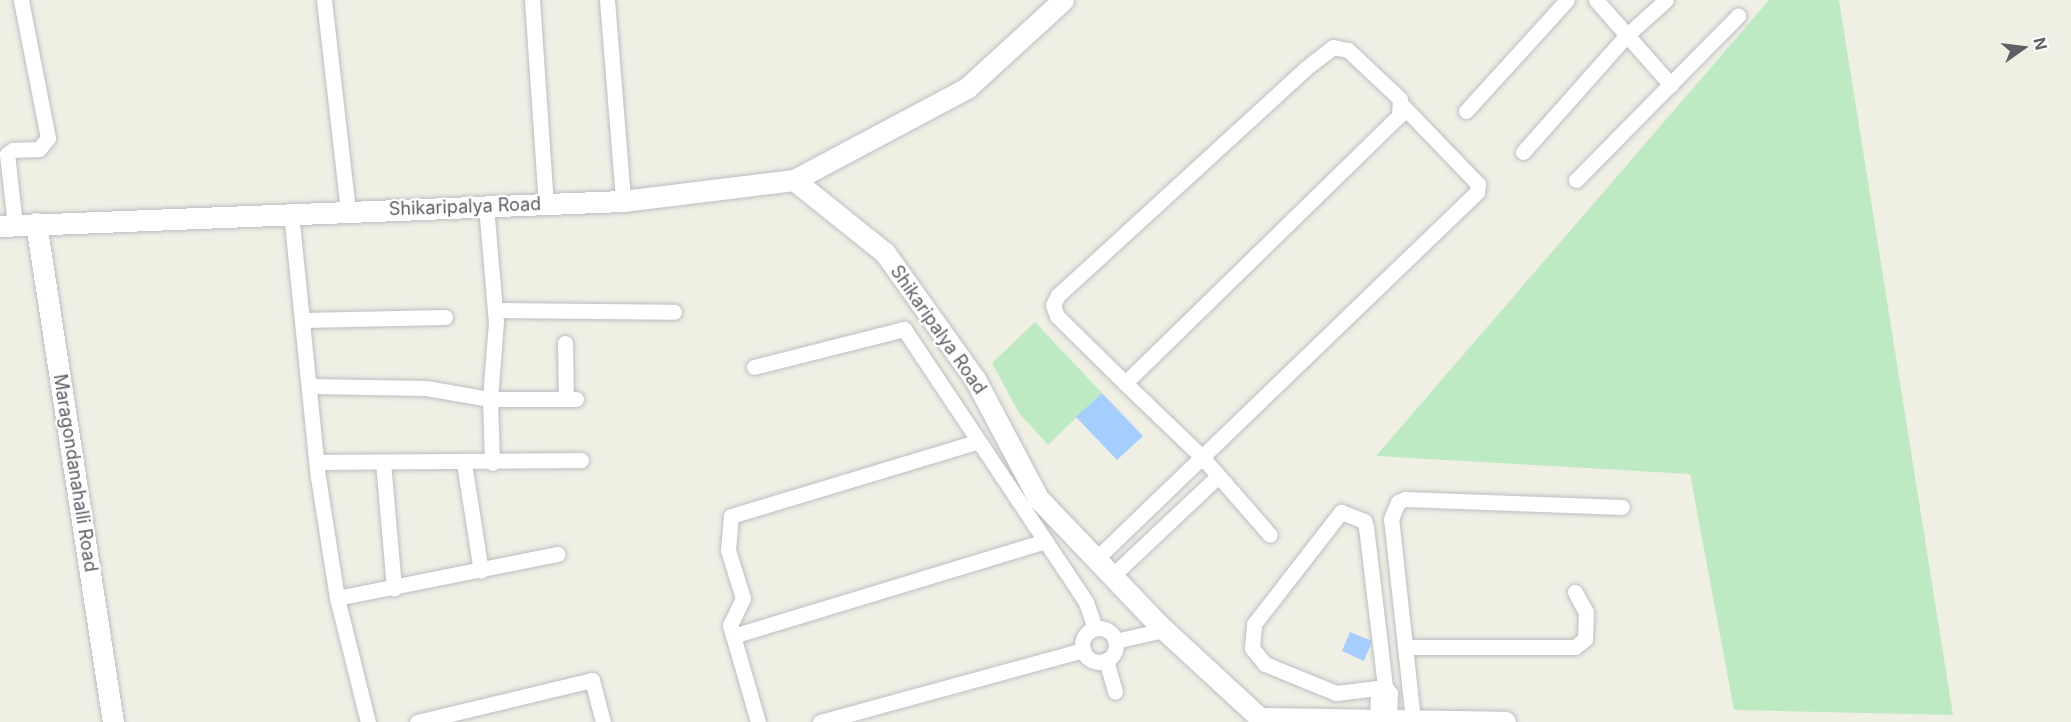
<!DOCTYPE html>
<html>
<head>
<meta charset="utf-8">
<style>
  body { margin:0 }
  #map { position:relative; width:2071px; height:722px; overflow:hidden; background:#f0efe4; font-family:Inter,sans-serif }
  div>[style] { position:absolute }
  [style*='--x'] { left:calc(var(--x)*1px); top:calc(var(--y)*1px); width:calc(var(--w)*1px); rotate:calc(var(--a)*1deg) }
  .green>* { inset:0; background:#beeac3 }
  .water>* { inset:0; background:#a5ceff }
  .roads { filter:drop-shadow(0 0 2px #bcbdc4) drop-shadow(0 0 2px #bcbdc4) }
  .street>* { height:15px; margin:-7.5px; padding:0 7.5px; transform-origin:7.5px; border-radius:7.5px; background:#fff }
  .street>.ring { margin:-7.5px; padding:0; box-sizing:content-box; background:none; border:15px solid #fff; border-radius:50% }
  .secondary>* { height:21px; margin:-10.5px; padding:0 10.5px; transform-origin:10.5px; border-radius:10.5px; background:#fff }
  span { translate:-50% -50%; white-space:nowrap; text-align:center; line-height:1.15; -webkit-text-stroke:4.5px #fff; paint-order:stroke }
  .street-label { font-size:18px; color:#5c5f66 }
  .north { position:absolute; left:1993px; top:18px; width:60px; height:60px; -webkit-text-stroke:4px #fff; paint-order:stroke; rotate:76deg; font-size:16px; font-weight:700; line-height:24px; text-align:center; color:#5c5f66 }
  .north::after { content:''; display:block; margin:auto; width:21px; height:27px; background:#5c5f66; clip-path:polygon(50% 0,100% 100%,50% 72%,0 100%) }
</style>
</head>
<body>
<div id="map">
  <div class="green">
    <i style="clip-path:polygon(1769px 0,1839px 0,1953px 715px,1734px 710px,1690px 474px,1376px 456px)"></i>
    <i style="clip-path:polygon(1035px 322px,1102px 393px,1048px 445px,1019px 413px,992px 363px)"></i>
  </div>
  <div class="water">
    <i style="clip-path:polygon(1102px 393px,1143px 436px,1117px 460px,1076px 417px)"></i>
    <i style="clip-path:polygon(1350px 632px,1372px 641px,1364px 661px,1342px 651px)"></i>
  </div>
  <div class="roads">
    <div class="street">
      <i style="--x:324;--y:0;--w:212;--a:83.5"></i>
      <i style="--x:532;--y:0;--w:204;--a:86.1"></i>
      <i style="--x:607;--y:0;--w:202;--a:85.4"></i>
      <i style="--x:1596;--y:0;--w:113;--a:48.6"></i>
      <i style="--x:1466;--y:111;--w:150;--a:-47.7"></i>
      <i style="--x:1523;--y:152;--w:157;--a:-48.4"></i>
      <i style="--x:1627;--y:35;--w:52;--a:-41.9"></i>
      <i style="--x:1576;--y:180;--w:231;--a:-45.4"></i>
      <i style="--x:486;--y:206;--w:116;--a:85.1"></i>
      <i style="--x:496;--y:322;--w:77;--a:94.5"></i>
      <i style="--x:490;--y:399;--w:86;--a:0"></i>
      <i style="--x:291;--y:213;--w:265;--a:84.2"></i>
      <i style="--x:318;--y:477;--w:122;--a:81.1"></i>
      <i style="--x:337;--y:598;--w:128;--a:76"></i>
      <i style="--x:15;--y:225;--w:71;--a:-96.4"></i>
      <i style="--x:7;--y:154;--w:7;--a:-34"></i>
      <i style="--x:13;--y:150;--w:26;--a:-2"></i>
      <i style="--x:39;--y:149;--w:14;--a:-51"></i>
      <i style="--x:48;--y:138;--w:141;--a:-101.1"></i>
      <i style="--x:495;--y:310;--w:179;--a:0.6"></i>
      <i style="--x:302;--y:320;--w:143;--a:-1.2"></i>
      <i style="--x:565;--y:343;--w:56;--a:89"></i>
      <i style="--x:754;--y:367;--w:155;--a:-14.2"></i>
      <i style="--x:904;--y:329;--w:328;--a:56.3"></i>
      <i style="--x:1086;--y:602;--w:28;--a:71"></i>
      <i style="--x:1125;--y:383;--w:383;--a:-44.3"></i>
      <i style="--x:1399;--y:116;--w:17;--a:-87"></i>
      <i style="--x:1400;--y:99;--w:71;--a:-136.7"></i>
      <i style="--x:1348;--y:50;--w:15;--a:-169"></i>
      <i style="--x:1333;--y:47;--w:36;--a:142"></i>
      <i style="--x:1305;--y:69;--w:335;--a:137.5"></i>
      <i style="--x:1058;--y:295;--w:11;--a:117"></i>
      <i style="--x:1053;--y:305;--w:12;--a:70"></i>
      <i style="--x:1057;--y:316;--w:95;--a:44.6"></i>
      <i style="--x:1125;--y:383;--w:107;--a:43.9"></i>
      <i style="--x:1202;--y:457;--w:103;--a:48.9"></i>
      <i style="--x:309;--y:386;--w:117;--a:1"></i>
      <i style="--x:426;--y:388;--w:65;--a:9.8"></i>
      <i style="--x:490;--y:399;--w:64;--a:88.2"></i>
      <i style="--x:317;--y:462;--w:264;--a:-0.4"></i>
      <i style="--x:383;--y:462;--w:127;--a:85"></i>
      <i style="--x:464;--y:463;--w:109;--a:81.1"></i>
      <i style="--x:1096;--y:559;--w:529;--a:-43.93"></i>
      <i style="--x:1477;--y:192;--w:8;--a:-83"></i>
      <i style="--x:1478;--y:184;--w:110;--a:-133.9"></i>
      <i style="--x:1112;--y:576;--w:144;--a:-43.3"></i>
      <i style="--x:337;--y:598;--w:225;--a:-11.3"></i>
      <i class="ring" style="left:1082px;top:628px;width:19px;height:19px"></i>
      <i style="--x:733;--y:636;--w:326;--a:-16.9"></i>
      <i style="--x:1115;--y:641;--w:50;--a:-12.7"></i>
      <i style="--x:1405;--y:647;--w:170;--a:0"></i>
      <i style="--x:1575;--y:647;--w:13;--a:-39"></i>
      <i style="--x:1585;--y:639;--w:27;--a:-88"></i>
      <i style="--x:1586;--y:612;--w:23;--a:-119"></i>
      <i style="--x:1106;--y:660;--w:33;--a:74"></i>
      <i style="--x:1385;--y:687;--w:49;--a:173"></i>
      <i style="--x:1336;--y:693;--w:77;--a:-157.8"></i>
      <i style="--x:1265;--y:664;--w:21;--a:-129"></i>
      <i style="--x:1252;--y:648;--w:24;--a:-85"></i>
      <i style="--x:1254;--y:624;--w:142;--a:-52.2"></i>
      <i style="--x:1341;--y:512;--w:25;--a:21"></i>
      <i style="--x:1364;--y:521;--w:6;--a:72"></i>
      <i style="--x:1366;--y:527;--w:161;--a:83.2"></i>
      <i style="--x:1385;--y:687;--w:8;--a:50"></i>
      <i style="--x:1390;--y:693;--w:27;--a:92"></i>
      <i style="--x:1377;--y:720;--w:30;--a:-88"></i>
      <i style="--x:1413;--y:720;--w:202;--a:-96.2"></i>
      <i style="--x:1391;--y:519;--w:18;--a:-68"></i>
      <i style="--x:1398;--y:502;--w:8;--a:-23"></i>
      <i style="--x:1405;--y:499;--w:217;--a:2.1"></i>
      <i style="--x:417;--y:722;--w:180;--a:-13.5"></i>
      <i style="--x:592;--y:680;--w:43;--a:75.3"></i>
      <i style="--x:758;--y:722;--w:101;--a:-106.1"></i>
      <i style="--x:730;--y:625;--w:30;--a:-64"></i>
      <i style="--x:743;--y:598;--w:50;--a:-107.4"></i>
      <i style="--x:728;--y:550;--w:34;--a:-85"></i>
      <i style="--x:731;--y:516;--w:256;--a:-16.8"></i>
      <i style="--x:820;--y:722;--w:273;--a:-15.3"></i>
    </div>
    <div class="secondary">
      <i style="--x:794;--y:180;--w:196;--a:-28"></i>
      <i style="--x:967;--y:88;--w:130;--a:-42.5"></i>
      <i style="--x:36;--y:223;--w:505;--a:81.23"></i>
      <i style="--x:0;--y:226;--w:624;--a:-2.3"></i>
      <i style="--x:623;--y:201;--w:172;--a:-7"></i>
      <i style="--x:794;--y:180;--w:117;--a:38.7"></i>
      <i style="--x:885;--y:253;--w:155;--a:54.5"></i>
      <i style="--x:975;--y:379;--w:135;--a:62.1"></i>
      <i style="--x:1038;--y:498;--w:174;--a:46.4"></i>
      <i style="--x:1158;--y:624;--w:139;--a:42.7"></i>
      <i style="--x:1260;--y:718;--w:245;--a:0.9"></i>
    </div>
  </div>
  <div class="street-label">
    <span style="left:465px;top:207px;rotate:-2deg">Shikaripalya Road</span>
    <span style="left:938px;top:330px;rotate:55deg">Shikaripalya Road</span>
    <span style="left:75px;top:473px;rotate:81deg">Maragondanahalli Road</span>
  </div>
  <div class="north">N</div>
</div>
</body>
</html>
